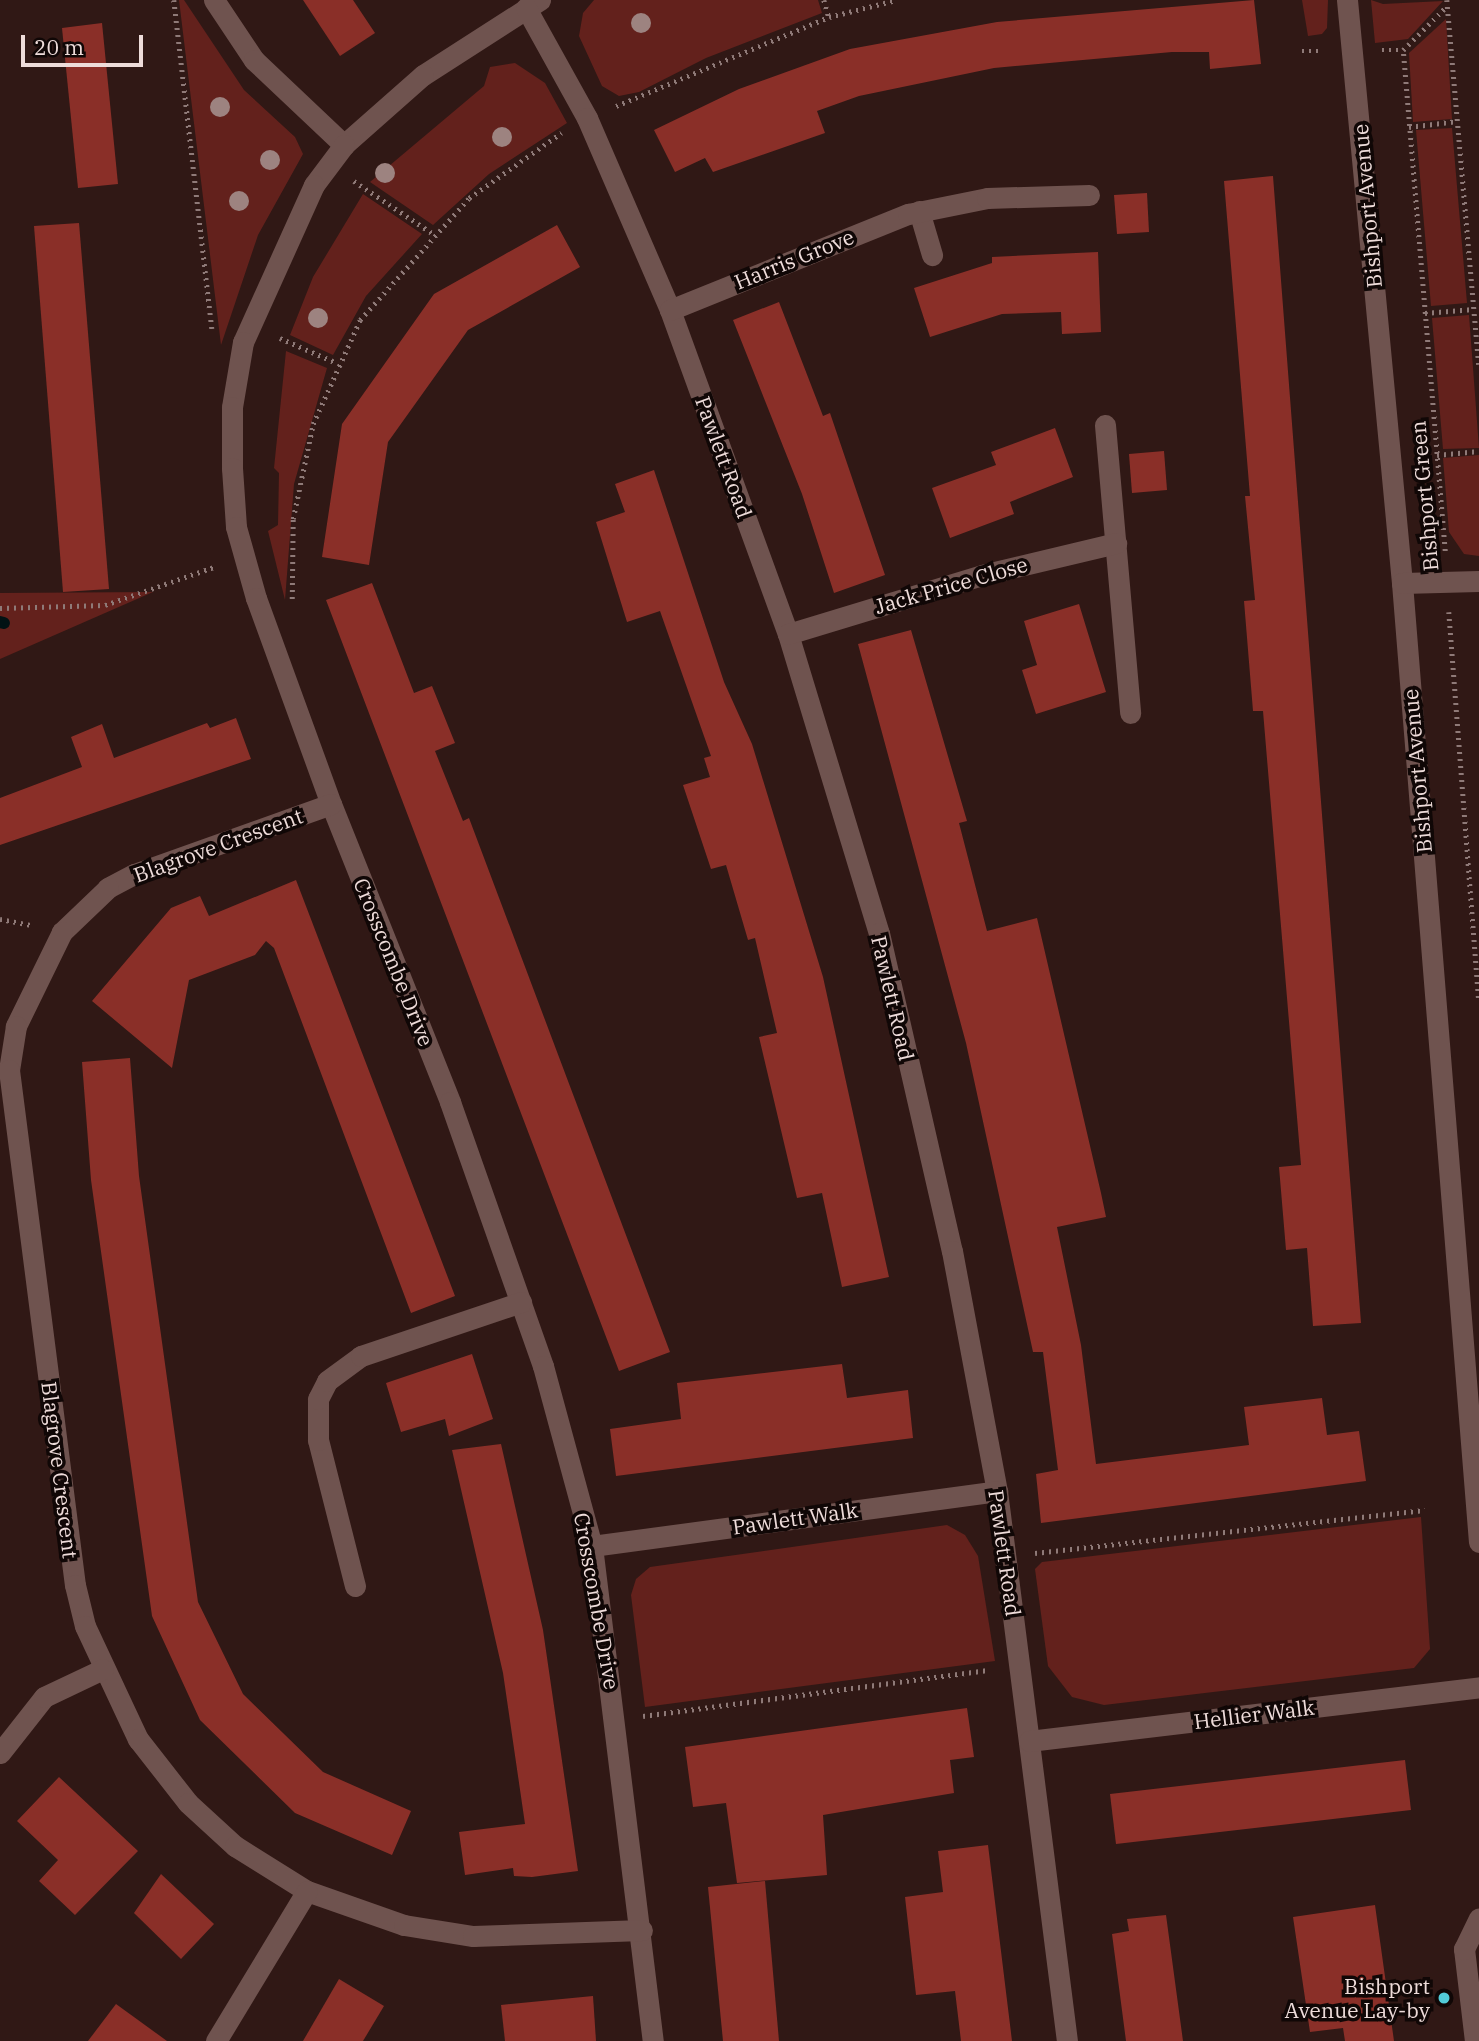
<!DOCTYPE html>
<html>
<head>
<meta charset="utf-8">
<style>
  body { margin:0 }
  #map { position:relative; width:1479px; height:2041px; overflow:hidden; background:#301815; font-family:"IBM Plex Serif",serif }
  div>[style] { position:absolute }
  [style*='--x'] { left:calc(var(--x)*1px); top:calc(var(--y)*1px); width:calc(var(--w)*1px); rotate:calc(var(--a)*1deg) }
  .green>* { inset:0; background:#63211c }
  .stream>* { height:12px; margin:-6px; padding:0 6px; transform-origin:6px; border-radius:6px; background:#021214 }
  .building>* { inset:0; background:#8a2f28 }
  .path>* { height:4.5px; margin-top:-2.25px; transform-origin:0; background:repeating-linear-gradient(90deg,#8f7a78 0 2px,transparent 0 7px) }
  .minor>* { height:21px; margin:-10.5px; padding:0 10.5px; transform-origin:10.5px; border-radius:10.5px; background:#6f534f }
  .trees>* { width:20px; height:20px; margin:-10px; border-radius:50%; background:#9d8380 }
  .dots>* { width:19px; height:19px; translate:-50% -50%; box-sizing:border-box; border:4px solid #100706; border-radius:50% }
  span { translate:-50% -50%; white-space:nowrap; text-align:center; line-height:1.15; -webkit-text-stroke:7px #100706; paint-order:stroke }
  .street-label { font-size:21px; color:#eedcda }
  .poi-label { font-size:21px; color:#eedcda }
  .right { translate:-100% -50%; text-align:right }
  .scale { position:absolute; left:21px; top:35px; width:122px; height:32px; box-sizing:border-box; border:4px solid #eedcda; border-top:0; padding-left:9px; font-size:21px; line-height:24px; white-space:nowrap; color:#eedcda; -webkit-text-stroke:5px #100706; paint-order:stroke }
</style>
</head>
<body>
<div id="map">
  <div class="green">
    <i style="clip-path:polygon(179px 0,184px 0,244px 90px,295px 137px,303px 154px,258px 235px,221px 345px)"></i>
    <i style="clip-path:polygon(594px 0,818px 0,822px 13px,706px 58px,639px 92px,619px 96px,602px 86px,579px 36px,583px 13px)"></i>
    <i style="clip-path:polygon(1302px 0,1328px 0,1327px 28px,1322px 34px,1308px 36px)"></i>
    <i style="clip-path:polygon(1371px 0,1383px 4px,1443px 1px,1408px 39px,1375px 43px)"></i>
    <i style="clip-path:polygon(1446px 19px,1452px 119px,1413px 122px,1409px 53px)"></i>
    <i style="clip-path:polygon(515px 63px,545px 83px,567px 123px,489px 174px,433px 225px,370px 182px,484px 86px,490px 67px)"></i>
    <i style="clip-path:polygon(1452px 128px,1467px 303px,1431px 306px,1416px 130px)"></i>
    <i style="clip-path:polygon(363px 194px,422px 234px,366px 296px,333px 355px,290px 335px,313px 277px)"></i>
    <i style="clip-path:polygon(1469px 315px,1479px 448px,1443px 449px,1432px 318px)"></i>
    <i style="clip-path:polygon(286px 351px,327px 368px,294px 484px,285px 600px,268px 531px,278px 525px,279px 473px,274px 468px)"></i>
    <i style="clip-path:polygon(1479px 455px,1479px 556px,1464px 554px,1449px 532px,1443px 458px)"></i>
    <i style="clip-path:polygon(153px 592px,0 659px,0 593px)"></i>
    <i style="clip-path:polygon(1421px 1517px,1430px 1649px,1414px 1668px,1104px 1705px,1072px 1697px,1048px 1666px,1035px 1569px,1042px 1562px)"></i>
    <i style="clip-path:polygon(947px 1525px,965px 1535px,978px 1556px,995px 1661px,645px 1707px,631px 1595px,636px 1579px,650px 1567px)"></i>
  </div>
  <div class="stream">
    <i style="--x:0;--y:622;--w:4;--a:14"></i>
  </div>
  <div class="building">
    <i style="clip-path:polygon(303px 0,353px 0,375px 33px,340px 56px)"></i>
    <i style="clip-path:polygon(1254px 0,1261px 64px,1210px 69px,1209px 52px,1172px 52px,994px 68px,859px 96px,817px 111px,825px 133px,713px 172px,705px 158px,675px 172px,654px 130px,739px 89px,850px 49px,997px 22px)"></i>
    <i style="clip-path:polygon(102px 23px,118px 184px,78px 188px,62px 28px)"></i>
    <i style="clip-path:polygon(1273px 176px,1361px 1323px,1313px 1326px,1307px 1248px,1286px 1250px,1279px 1167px,1301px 1165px,1263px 711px,1253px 711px,1244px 601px,1255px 600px,1245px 496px,1250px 496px,1224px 181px)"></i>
    <i style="clip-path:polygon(1147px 193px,1149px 232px,1117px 234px,1114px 195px)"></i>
    <i style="clip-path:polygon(79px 223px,109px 589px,63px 592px,34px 226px)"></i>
    <i style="clip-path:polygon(557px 225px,580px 267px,468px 330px,388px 442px,369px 565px,322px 557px,342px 424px,434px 294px)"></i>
    <i style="clip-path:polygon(1098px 252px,1101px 332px,1062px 334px,1061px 312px,1002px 314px,930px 337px,914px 288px,992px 263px,992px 257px)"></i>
    <i style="clip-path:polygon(779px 302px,823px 416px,830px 413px,885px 575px,834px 593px,802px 494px,733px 320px)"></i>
    <i style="clip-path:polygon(1055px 428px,1073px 477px,1010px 502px,1014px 514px,950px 538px,932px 488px,996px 465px,991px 452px)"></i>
    <i style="clip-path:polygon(1164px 451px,1167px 490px,1132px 493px,1129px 454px)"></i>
    <i style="clip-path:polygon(654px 470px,724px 682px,752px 744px,823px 977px,889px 1277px,842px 1287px,822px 1193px,797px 1198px,759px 1037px,777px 1033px,755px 938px,748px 940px,726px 865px,711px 869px,683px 785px,710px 777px,704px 758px,711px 756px,660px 611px,627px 622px,596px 522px,625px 512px,615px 484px)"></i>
    <i style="clip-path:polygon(372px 583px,414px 693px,432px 686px,455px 743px,435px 751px,463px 821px,469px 818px,670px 1352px,619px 1371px,326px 600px)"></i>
    <i style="clip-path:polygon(1079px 604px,1106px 692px,1036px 714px,1022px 670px,1037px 665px,1024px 621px)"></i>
    <i style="clip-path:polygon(911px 630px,967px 821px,959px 823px,987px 931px,1037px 918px,1101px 1193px,1106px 1217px,1057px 1227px,1081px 1345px,1096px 1464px,1249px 1445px,1244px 1407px,1322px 1398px,1327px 1435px,1359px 1431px,1366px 1481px,1041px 1523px,1036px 1474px,1058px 1470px,1043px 1352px,1033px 1352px,966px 1043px,858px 644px)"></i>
    <i style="clip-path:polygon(236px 718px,251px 759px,0 845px,0 798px,82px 767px,71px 737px,102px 724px,114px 758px,207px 723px,210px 728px)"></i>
    <i style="clip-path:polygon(296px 880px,455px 1296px,411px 1313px,274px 948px,266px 941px,255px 955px,189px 980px,172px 1068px,92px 1001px,171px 908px,200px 896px,209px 916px)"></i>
    <i style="clip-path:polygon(130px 1058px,139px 1176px,198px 1602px,243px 1694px,323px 1772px,411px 1811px,392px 1855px,295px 1813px,200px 1720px,152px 1616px,91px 1180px,82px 1062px)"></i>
    <i style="clip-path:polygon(472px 1354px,493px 1419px,449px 1436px,445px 1419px,401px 1432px,386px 1383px)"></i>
    <i style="clip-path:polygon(842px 1364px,847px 1398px,908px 1390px,913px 1438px,616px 1476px,610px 1429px,681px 1419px,677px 1383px)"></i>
    <i style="clip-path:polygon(501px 1444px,543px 1630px,578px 1871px,532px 1877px,514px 1876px,513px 1868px,465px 1875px,459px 1832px,525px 1824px,503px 1673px,452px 1450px)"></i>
    <i style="clip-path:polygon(967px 1708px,974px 1757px,950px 1760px,954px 1793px,823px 1815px,827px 1875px,737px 1883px,726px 1803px,693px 1807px,685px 1747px)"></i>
    <i style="clip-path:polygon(1405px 1760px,1411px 1810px,1116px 1844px,1110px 1794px)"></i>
    <i style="clip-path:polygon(59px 1777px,138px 1851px,75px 1915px,39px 1881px,58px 1860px,17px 1821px)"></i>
    <i style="clip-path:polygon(988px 1845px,1012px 2041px,961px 2041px,955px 1991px,916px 1995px,905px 1897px,943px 1892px,938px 1851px)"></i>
    <i style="clip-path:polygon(161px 1874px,214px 1924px,181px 1959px,134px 1913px)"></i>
    <i style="clip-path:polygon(765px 1881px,779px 2041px,723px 2041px,708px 1887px)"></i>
    <i style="clip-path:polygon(1375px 1905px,1394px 2041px,1345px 2041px,1343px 2028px,1310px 2032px,1293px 1917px)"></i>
    <i style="clip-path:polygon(1166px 1915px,1183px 2041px,1126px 2041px,1112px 1934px,1129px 1931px,1127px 1919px)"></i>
    <i style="clip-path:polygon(339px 1979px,384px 2006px,363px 2041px,303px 2041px)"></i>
    <i style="clip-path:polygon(593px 1996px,596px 2041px,505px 2041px,501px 2005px)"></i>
    <i style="clip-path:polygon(116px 2004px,167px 2041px,88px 2041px)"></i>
  </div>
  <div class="path">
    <i style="--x:174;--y:0;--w:331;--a:83.4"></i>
    <i style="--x:824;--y:0;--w:18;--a:74"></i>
    <i style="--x:1447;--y:0;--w:366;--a:85"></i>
    <i style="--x:1382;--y:50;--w:21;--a:0"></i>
    <i style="--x:1302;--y:51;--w:19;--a:0"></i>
    <i style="--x:616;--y:106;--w:231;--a:-22.7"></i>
    <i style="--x:829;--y:17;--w:69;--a:-14.2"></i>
    <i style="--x:1409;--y:127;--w:49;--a:-7"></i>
    <i style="--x:354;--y:181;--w:94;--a:33.7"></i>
    <i style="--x:1425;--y:313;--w:49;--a:-4.7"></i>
    <i style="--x:280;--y:338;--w:62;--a:23.7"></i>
    <i style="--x:1437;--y:455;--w:42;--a:-5.4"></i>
    <i style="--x:1445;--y:551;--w:503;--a:-94.79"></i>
    <i style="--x:1403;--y:50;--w:62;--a:-45"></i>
    <i style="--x:292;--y:599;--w:80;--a:-89.3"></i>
    <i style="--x:293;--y:519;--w:97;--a:-78.1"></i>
    <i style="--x:313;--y:424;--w:114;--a:-65.7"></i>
    <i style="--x:360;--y:320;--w:164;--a:-48.2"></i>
    <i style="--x:469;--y:198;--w:113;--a:-35.2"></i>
    <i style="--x:0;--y:608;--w:105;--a:-1.6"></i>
    <i style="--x:105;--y:605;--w:115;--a:-19.2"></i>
    <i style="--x:1449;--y:612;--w:391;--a:85.6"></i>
    <i style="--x:0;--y:919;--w:31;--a:11"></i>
    <i style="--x:1035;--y:1553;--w:392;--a:-6.3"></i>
    <i style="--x:643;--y:1716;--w:348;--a:-7.6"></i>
  </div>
  <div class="minor">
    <i style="--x:214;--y:0;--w:72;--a:56.3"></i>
    <i style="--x:254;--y:60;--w:124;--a:43.4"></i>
    <i style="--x:540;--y:0;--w:139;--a:147.3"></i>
    <i style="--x:423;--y:75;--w:106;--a:138.5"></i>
    <i style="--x:344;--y:145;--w:50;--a:126.9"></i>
    <i style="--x:314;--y:185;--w:172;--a:114.3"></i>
    <i style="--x:243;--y:342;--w:66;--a:99.6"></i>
    <i style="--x:232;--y:407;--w:61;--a:90"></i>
    <i style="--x:232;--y:468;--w:59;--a:86.1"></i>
    <i style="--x:236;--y:527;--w:74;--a:74.3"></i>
    <i style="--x:256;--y:598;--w:219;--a:70"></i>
    <i style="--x:331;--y:804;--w:321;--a:68.2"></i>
    <i style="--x:450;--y:1102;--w:280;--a:70.6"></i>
    <i style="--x:543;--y:1366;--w:187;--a:74.8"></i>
    <i style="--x:592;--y:1546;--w:499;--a:83"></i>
    <i style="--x:1347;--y:0;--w:586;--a:84.61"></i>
    <i style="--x:1402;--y:583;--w:962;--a:85.41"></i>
    <i style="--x:526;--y:8;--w:126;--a:61"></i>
    <i style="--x:587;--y:118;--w:209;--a:66.6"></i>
    <i style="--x:670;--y:310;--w:345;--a:70"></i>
    <i style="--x:788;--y:634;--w:313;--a:73.1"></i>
    <i style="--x:879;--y:933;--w:326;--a:77.1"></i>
    <i style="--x:952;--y:1251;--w:244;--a:79.4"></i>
    <i style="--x:997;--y:1491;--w:554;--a:82.75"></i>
    <i style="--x:919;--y:211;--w:46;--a:73.5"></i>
    <i style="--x:670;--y:310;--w:257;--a:-22"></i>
    <i style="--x:908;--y:214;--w:81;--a:-11.4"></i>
    <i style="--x:987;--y:198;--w:102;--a:-1.7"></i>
    <i style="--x:1105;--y:425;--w:289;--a:85"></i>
    <i style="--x:1402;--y:583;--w:77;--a:-1.5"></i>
    <i style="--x:788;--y:634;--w:203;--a:-16.9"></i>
    <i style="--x:982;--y:575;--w:138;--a:-13.4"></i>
    <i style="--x:331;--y:804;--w:209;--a:160.4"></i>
    <i style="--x:134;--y:874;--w:30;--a:152"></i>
    <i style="--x:108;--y:888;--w:64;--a:136.3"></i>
    <i style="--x:62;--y:932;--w:105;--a:116.1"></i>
    <i style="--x:16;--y:1026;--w:45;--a:99"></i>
    <i style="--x:9;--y:1070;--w:519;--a:82.7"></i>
    <i style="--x:75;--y:1585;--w:42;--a:76.3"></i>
    <i style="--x:85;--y:1626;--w:125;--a:64.9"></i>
    <i style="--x:138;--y:1739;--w:81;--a:52"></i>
    <i style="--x:188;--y:1803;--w:64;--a:42.5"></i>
    <i style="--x:235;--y:1846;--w:85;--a:32"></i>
    <i style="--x:307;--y:1891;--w:103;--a:19.3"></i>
    <i style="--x:404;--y:1925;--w:70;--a:9.1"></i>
    <i style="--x:473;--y:1936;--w:169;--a:-2"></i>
    <i style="--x:592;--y:1546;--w:409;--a:-7.7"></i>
    <i style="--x:355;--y:1586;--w:151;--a:-104.2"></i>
    <i style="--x:318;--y:1440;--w:41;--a:-90"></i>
    <i style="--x:318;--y:1399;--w:20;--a:-63"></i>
    <i style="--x:327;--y:1381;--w:42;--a:-36.3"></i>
    <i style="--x:361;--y:1356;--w:169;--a:-18.6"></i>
    <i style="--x:1029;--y:1741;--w:453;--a:-6.8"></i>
    <i style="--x:0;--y:1753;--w:71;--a:-51.8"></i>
    <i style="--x:44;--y:1697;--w:65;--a:-25.4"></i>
    <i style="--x:216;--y:2041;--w:175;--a:-58.8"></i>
    <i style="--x:1475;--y:2041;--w:93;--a:-96.8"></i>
    <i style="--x:1464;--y:1949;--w:34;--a:-64"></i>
  </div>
  <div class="trees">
    <i style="left:641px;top:23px"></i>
    <i style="left:220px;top:107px"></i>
    <i style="left:502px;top:137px"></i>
    <i style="left:270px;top:160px"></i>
    <i style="left:385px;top:173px"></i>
    <i style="left:239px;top:201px"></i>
    <i style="left:318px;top:318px"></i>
  </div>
  <div class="dots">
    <i style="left:1444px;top:1998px;background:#52cbd8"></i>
  </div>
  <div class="street-label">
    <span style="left:1367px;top:206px;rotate:-95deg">Bishport Avenue</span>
    <span style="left:794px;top:259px;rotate:-22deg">Harris Grove</span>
    <span style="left:724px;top:457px;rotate:70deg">Pawlett Road</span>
    <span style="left:1424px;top:496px;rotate:-95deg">Bishport Green</span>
    <span style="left:951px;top:585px;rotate:-16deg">Jack Price Close</span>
    <span style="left:1417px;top:771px;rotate:-95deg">Bishport Avenue</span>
    <span style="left:218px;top:845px;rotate:-20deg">Blagrove Crescent</span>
    <span style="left:394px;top:962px;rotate:68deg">Crosscombe Drive</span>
    <span style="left:893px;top:998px;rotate:77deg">Pawlett Road</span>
    <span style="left:60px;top:1470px;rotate:83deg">Blagrove Crescent</span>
    <span style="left:795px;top:1518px;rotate:-8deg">Pawlett Walk</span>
    <span style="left:1005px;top:1553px;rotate:82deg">Pawlett Road</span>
    <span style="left:597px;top:1601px;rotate:80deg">Crosscombe Drive</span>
    <span style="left:1254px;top:1714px;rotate:-7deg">Hellier Walk</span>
  </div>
  <div class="poi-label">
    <span class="right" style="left:1430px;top:1998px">Bishport<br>Avenue Lay-by</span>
  </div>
  <div class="scale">20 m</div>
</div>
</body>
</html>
